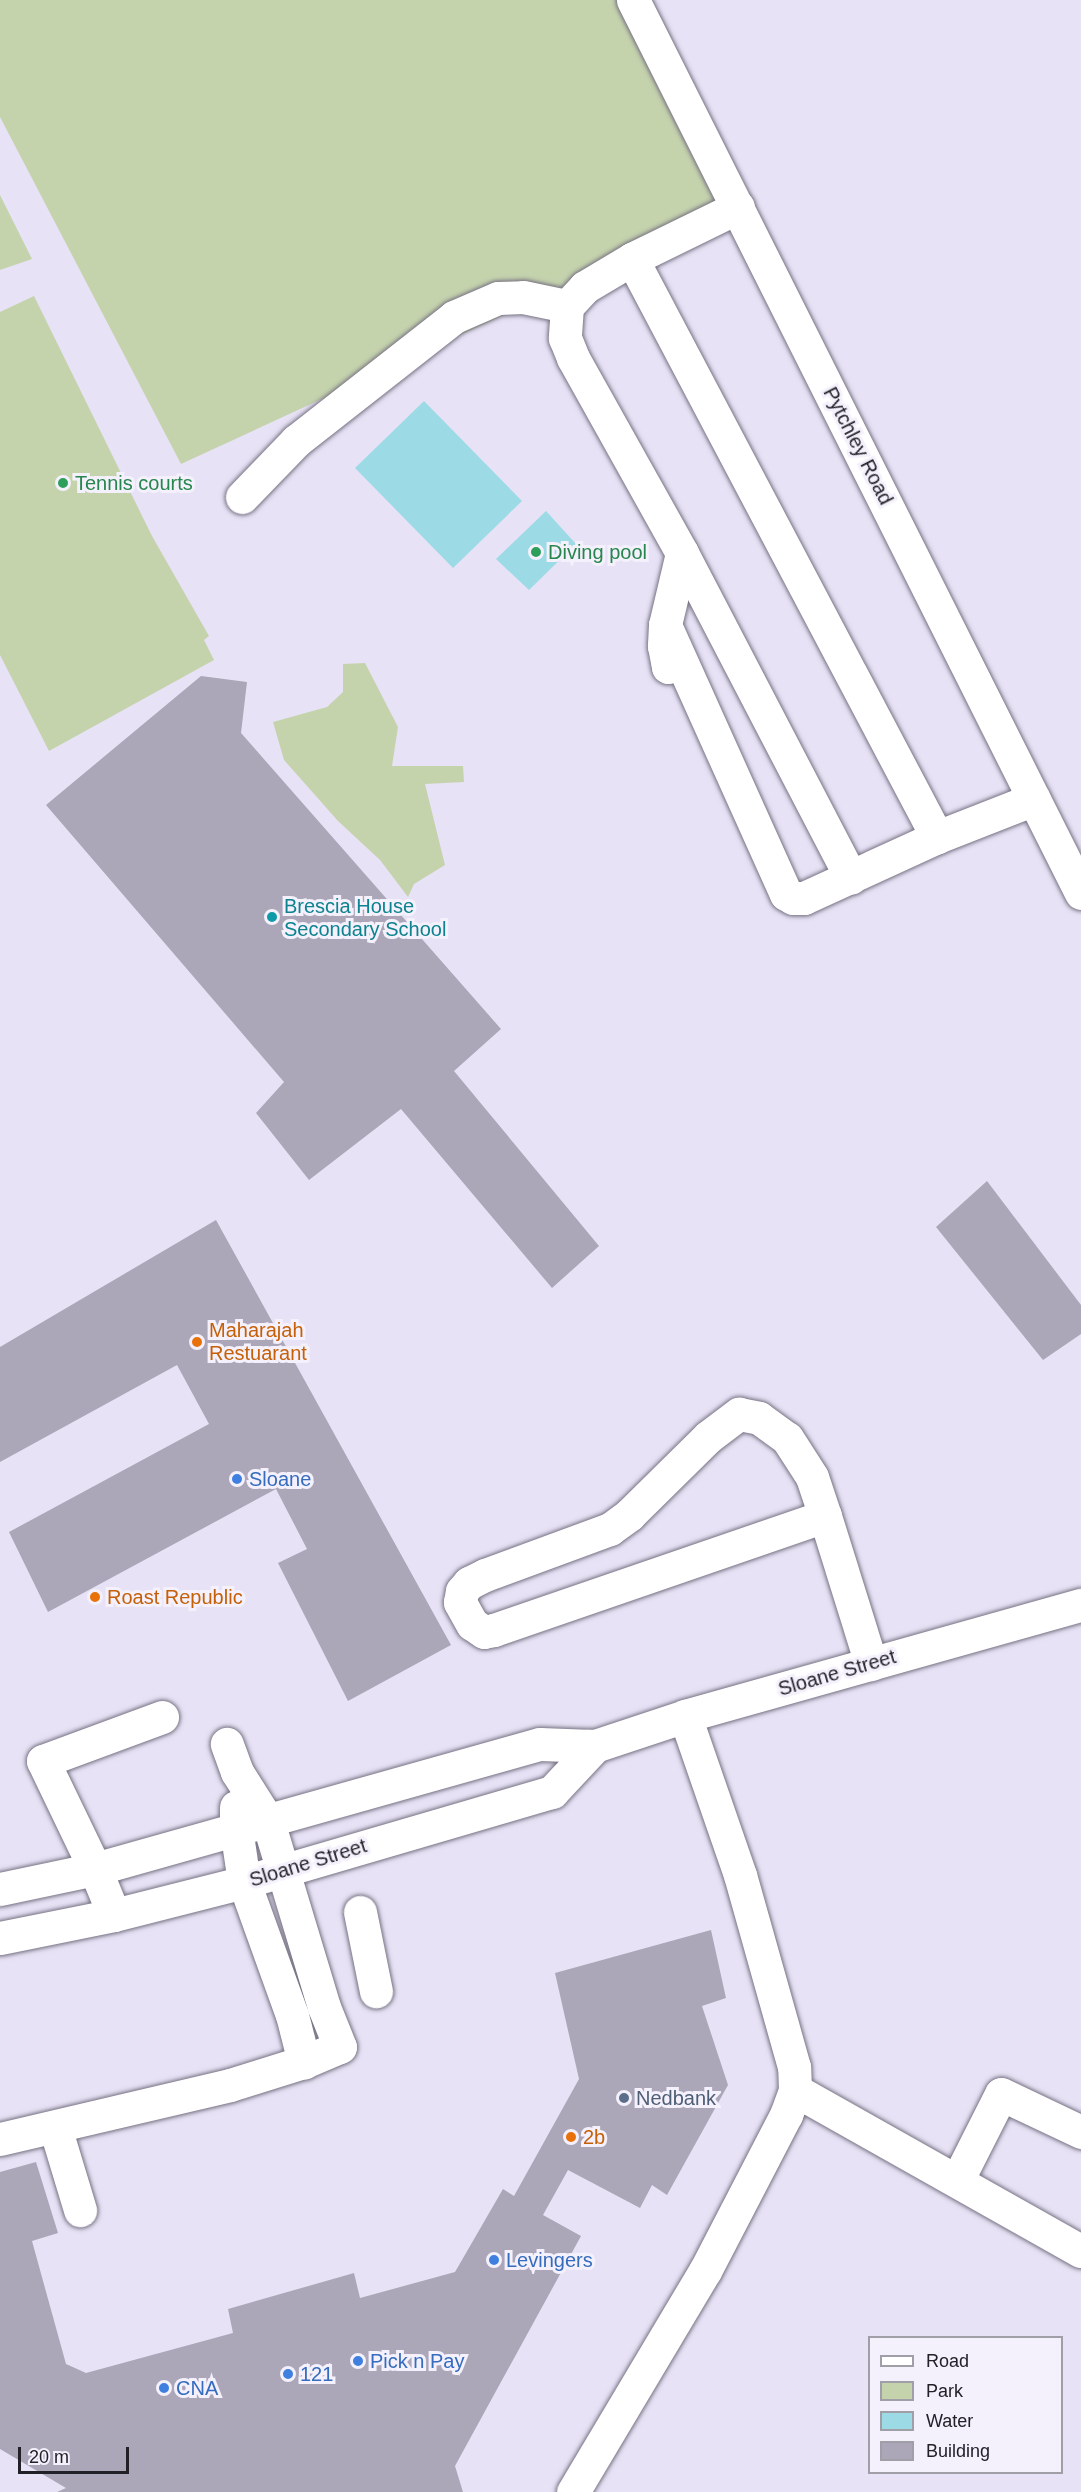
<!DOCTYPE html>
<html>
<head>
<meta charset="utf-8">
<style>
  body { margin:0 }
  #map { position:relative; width:1081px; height:2492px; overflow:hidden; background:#e7e2f5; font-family:Helvetica,sans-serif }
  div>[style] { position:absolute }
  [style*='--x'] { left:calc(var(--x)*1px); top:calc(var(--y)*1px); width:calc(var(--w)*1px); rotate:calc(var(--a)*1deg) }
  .green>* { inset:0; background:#c5d3ad }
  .water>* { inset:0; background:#9cdbe6 }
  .building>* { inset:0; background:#aba6b8 }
  .roads { filter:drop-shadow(0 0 2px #777283) drop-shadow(0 0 2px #777283) }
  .minor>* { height:33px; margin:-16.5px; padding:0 16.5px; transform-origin:16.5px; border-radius:16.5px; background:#fff }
  .dots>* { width:16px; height:16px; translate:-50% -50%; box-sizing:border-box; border:3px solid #f4f1fc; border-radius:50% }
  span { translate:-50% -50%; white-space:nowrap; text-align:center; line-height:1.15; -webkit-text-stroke:6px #f4f1fc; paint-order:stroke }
  .street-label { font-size:20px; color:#232128 }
  .leisure-label { font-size:20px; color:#27864d }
  .left { translate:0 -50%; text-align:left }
  .culture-label { font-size:20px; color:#0d838f }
  .food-label { font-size:20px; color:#c56008 }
  .shop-label { font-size:20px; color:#366cbe }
  .service-label { font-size:20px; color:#4e5e75 }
  .legend { position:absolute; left:868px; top:2336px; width:195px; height:138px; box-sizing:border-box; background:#f4f1fc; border:2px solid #a09ea7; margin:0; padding:8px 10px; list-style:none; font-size:18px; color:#232128 }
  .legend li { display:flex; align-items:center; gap:12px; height:30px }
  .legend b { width:30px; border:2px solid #a09ea7 }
  .scale { position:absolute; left:18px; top:2447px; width:111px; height:27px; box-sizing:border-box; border:3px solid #232128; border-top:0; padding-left:8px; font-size:18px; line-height:21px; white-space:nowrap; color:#232128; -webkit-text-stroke:4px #f4f1fc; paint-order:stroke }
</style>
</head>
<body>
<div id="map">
  <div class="green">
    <i style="clip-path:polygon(0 0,624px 0,738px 207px,181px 464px,0 117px)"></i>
    <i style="clip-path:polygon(0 195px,32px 259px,0 270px)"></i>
    <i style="clip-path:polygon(34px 296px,152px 536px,209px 636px,204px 640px,214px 660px,49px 751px,0 655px,0 312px)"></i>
    <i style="clip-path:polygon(365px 663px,398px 727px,392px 766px,463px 766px,464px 782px,425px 784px,445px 865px,414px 884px,408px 897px,380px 860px,338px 821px,284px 760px,273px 722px,327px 707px,343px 692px,343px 664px)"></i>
  </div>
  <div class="water">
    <i style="clip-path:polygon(424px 401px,522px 501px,453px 568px,355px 468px)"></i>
    <i style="clip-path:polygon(546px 511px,576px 544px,529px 590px,496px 559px)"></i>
  </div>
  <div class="building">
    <i style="clip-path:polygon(201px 676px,247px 682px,241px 733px,501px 1029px,454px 1071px,599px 1246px,552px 1288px,401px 1109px,309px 1180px,256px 1113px,284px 1082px,46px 805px)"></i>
    <i style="clip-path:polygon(987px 1181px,1081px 1305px,1081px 1334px,1043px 1360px,936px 1227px)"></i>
    <i style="clip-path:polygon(216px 1220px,451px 1645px,348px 1701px,278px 1563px,307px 1549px,276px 1489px,48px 1612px,9px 1532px,209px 1424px,177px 1365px,0 1462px,0 1347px)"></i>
    <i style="clip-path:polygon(711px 1930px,726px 1998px,702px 2006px,728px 2085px,667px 2195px,652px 2185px,640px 2208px,568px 2170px,543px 2215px,581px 2236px,455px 2466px,463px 2492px,57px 2492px,66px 2488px,0 2449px,0 2172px,36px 2162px,58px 2233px,32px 2241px,66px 2364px,86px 2373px,233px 2333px,228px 2309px,354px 2273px,360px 2298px,455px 2272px,503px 2189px,514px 2196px,579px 2079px,555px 1973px)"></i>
  </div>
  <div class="roads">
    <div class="minor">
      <i style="--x:633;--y:0;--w:999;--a:63.36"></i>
      <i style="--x:738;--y:207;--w:118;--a:153.9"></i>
      <i style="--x:632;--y:259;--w:55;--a:149.2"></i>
      <i style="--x:585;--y:287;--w:26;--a:133"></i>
      <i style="--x:567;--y:306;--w:32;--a:94"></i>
      <i style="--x:565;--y:338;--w:22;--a:68"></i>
      <i style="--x:573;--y:358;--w:223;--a:60.8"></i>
      <i style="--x:682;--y:553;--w:366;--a:62.5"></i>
      <i style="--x:632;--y:259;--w:654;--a:62.18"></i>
      <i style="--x:242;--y:497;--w:78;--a:-46"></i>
      <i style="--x:296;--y:441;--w:201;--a:-38.1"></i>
      <i style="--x:454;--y:317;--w:48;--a:-23.4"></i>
      <i style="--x:498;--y:298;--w:25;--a:-2"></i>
      <i style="--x:523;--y:297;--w:45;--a:11.6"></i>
      <i style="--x:682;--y:553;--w:74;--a:103.3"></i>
      <i style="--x:665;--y:625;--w:21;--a:93"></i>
      <i style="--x:664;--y:646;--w:21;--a:79"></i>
      <i style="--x:668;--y:667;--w:42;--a:-94.1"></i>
      <i style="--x:665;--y:625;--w:295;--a:65.8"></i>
      <i style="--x:786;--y:894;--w:8;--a:30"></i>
      <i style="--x:793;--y:898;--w:11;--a:0"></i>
      <i style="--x:804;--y:898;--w:146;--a:-24.6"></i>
      <i style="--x:937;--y:837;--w:104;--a:-21.4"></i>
      <i style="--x:825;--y:1516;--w:350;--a:161"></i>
      <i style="--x:494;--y:1630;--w:10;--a:169"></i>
      <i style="--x:484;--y:1632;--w:14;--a:-146"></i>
      <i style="--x:472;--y:1624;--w:25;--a:-119"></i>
      <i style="--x:460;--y:1602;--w:11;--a:-80"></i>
      <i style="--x:462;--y:1591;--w:11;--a:-49"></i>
      <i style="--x:469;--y:1583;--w:18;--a:-27"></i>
      <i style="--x:485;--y:1575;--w:133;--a:-20.2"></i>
      <i style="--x:610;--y:1529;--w:24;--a:-36"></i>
      <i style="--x:629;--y:1515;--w:111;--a:-44.6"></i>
      <i style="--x:708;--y:1437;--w:39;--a:-37"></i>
      <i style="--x:739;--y:1414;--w:20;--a:11"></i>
      <i style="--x:759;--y:1418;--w:34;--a:36"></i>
      <i style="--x:787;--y:1438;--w:46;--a:57.3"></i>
      <i style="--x:812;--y:1477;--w:41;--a:71.6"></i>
      <i style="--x:825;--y:1516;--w:155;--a:72.7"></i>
      <i style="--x:236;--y:1807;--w:21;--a:90"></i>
      <i style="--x:236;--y:1828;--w:55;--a:81.6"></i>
      <i style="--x:244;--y:1882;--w:141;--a:70.2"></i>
      <i style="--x:292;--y:2015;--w:49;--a:75.7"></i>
      <i style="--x:0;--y:1889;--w:97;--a:-11.9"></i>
      <i style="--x:95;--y:1869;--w:462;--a:-15.7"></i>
      <i style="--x:540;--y:1744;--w:55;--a:2.1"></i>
      <i style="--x:595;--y:1746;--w:95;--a:-18.4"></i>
      <i style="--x:685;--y:1716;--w:411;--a:-15.7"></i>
      <i style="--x:360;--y:1912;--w:81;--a:78.6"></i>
      <i style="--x:114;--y:1915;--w:50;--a:-112.4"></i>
      <i style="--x:95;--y:1869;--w:120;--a:-115.7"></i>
      <i style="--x:43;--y:1761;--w:127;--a:-20.3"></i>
      <i style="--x:0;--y:1938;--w:116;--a:-11.4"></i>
      <i style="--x:114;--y:1915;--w:134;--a:-14.2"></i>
      <i style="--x:244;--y:1882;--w:321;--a:-16.3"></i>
      <i style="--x:552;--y:1792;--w:63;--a:-46.9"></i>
      <i style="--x:795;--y:2090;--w:328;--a:29.4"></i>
      <i style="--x:55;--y:2127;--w:87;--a:73.2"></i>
      <i style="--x:0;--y:2139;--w:236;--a:-13.2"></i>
      <i style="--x:230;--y:2085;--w:77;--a:-17.3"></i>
      <i style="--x:304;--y:2062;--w:39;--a:-23"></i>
      <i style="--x:340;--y:2047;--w:43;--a:-111.8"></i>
      <i style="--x:324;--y:2007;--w:194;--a:-106.8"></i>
      <i style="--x:268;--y:1821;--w:58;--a:-122.3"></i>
      <i style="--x:237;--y:1772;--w:30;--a:-110"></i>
      <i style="--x:958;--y:2179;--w:95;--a:-63.2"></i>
      <i style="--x:1001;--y:2094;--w:89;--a:25.4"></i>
      <i style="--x:573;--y:2492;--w:257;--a:-59.2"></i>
      <i style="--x:705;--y:2271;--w:176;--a:-62.6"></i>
      <i style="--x:786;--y:2115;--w:27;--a:-70"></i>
      <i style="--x:795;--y:2090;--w:23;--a:-92"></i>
      <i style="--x:794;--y:2067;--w:199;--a:-105.7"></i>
      <i style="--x:740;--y:1875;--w:168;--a:-109.1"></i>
    </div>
  </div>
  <div class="dots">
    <i style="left:63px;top:483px;background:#2e9e5b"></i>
    <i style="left:536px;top:552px;background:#2e9e5b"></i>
    <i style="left:272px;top:917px;background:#0f9aa8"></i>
    <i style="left:197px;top:1342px;background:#e8710a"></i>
    <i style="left:237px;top:1479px;background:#3f7fe0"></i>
    <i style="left:95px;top:1597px;background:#e8710a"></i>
    <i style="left:624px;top:2098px;background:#5c6f8a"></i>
    <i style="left:571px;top:2137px;background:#e8710a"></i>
    <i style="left:494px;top:2260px;background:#3f7fe0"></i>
    <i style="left:358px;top:2361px;background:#3f7fe0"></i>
    <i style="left:288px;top:2374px;background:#3f7fe0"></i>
    <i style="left:164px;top:2388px;background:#3f7fe0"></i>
  </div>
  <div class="street-label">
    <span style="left:858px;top:446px;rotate:63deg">Pytchley Road</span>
    <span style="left:837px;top:1673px;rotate:-16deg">Sloane Street</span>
    <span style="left:308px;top:1863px;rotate:-17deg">Sloane Street</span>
  </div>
  <div class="leisure-label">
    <span class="left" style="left:75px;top:483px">Tennis courts</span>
    <span class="left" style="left:548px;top:552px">Diving pool</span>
  </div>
  <div class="culture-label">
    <span class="left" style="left:284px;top:918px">Brescia House<br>Secondary School</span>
  </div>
  <div class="food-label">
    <span class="left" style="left:209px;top:1342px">Maharajah<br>Restuarant</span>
    <span class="left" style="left:107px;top:1597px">Roast Republic</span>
    <span class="left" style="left:583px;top:2137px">2b</span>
  </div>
  <div class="shop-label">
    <span class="left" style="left:249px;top:1479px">Sloane</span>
    <span class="left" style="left:506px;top:2260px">Levingers</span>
    <span class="left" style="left:370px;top:2361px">Pick n Pay</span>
    <span class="left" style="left:300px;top:2374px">121</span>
    <span class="left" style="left:176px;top:2388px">CNA</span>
  </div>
  <div class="service-label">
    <span class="left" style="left:636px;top:2098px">Nedbank</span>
  </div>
  <ul class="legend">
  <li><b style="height:8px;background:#fff"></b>Road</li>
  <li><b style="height:16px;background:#c5d3ad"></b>Park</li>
  <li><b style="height:16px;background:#9cdbe6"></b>Water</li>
  <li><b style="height:16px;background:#aba6b8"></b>Building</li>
  </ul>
  <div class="scale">20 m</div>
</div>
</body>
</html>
